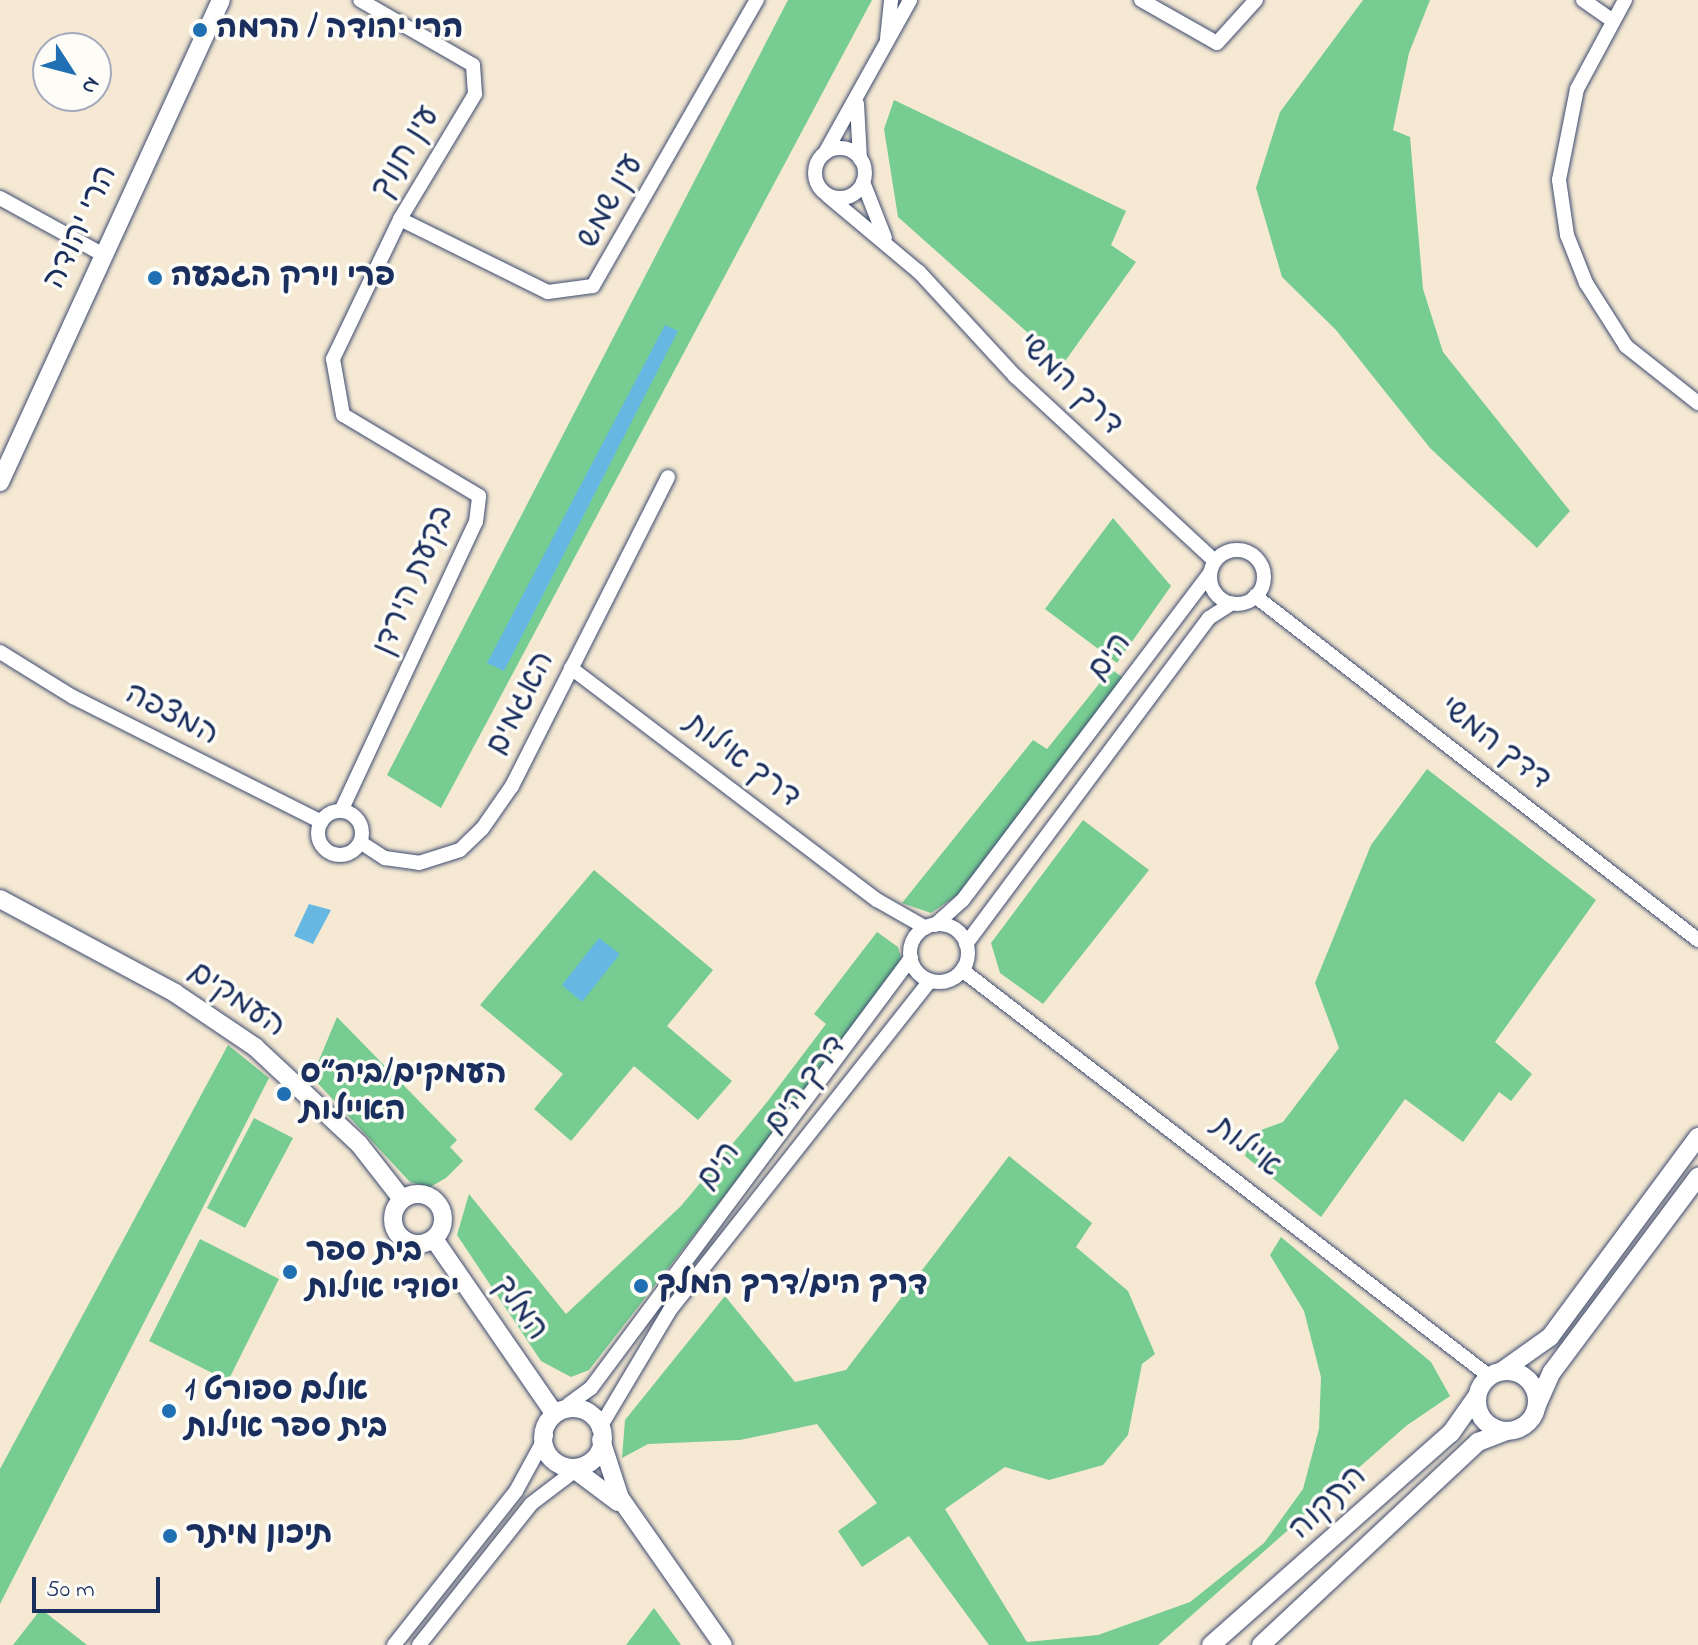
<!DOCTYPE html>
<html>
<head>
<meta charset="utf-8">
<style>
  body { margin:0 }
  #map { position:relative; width:1698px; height:1645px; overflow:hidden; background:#f5e9d3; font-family:"Indie Flower","Playpen Sans Hebrew",sans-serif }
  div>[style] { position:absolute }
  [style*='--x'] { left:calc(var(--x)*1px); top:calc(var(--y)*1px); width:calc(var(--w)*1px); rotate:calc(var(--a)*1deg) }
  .green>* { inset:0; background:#76cc91 }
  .water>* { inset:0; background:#66b8e2 }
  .roads { filter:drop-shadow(0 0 2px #3c4b70) drop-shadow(0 0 2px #3c4b70) }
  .minor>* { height:14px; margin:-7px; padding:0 7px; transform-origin:7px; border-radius:7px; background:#fff }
  .minor>.ring { margin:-7px; padding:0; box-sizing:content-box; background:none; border:14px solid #fff; border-radius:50% }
  .tertiary>* { height:18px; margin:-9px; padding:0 9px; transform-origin:9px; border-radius:9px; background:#fff }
  .tertiary>.ring { margin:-9px; padding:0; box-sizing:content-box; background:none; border:18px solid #fff; border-radius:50% }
  .dots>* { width:22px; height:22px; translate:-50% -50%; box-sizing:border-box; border:4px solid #fdfcf7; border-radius:50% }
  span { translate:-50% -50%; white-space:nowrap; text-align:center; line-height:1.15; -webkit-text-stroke:7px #fdfcf7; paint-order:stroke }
  .poi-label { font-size:32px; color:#1b2f5e; font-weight:700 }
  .left { translate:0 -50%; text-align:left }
  .street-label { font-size:32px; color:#1b2f5e }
  .north { position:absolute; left:32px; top:32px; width:80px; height:80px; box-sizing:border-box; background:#fdfcf7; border:2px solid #a3aaba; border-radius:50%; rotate:126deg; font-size:22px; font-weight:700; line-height:32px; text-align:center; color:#1b2f5e }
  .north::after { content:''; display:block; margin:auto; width:28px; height:36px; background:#1f6fb2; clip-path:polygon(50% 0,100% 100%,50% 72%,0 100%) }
  .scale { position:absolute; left:32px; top:1577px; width:128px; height:36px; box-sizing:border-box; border:4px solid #1b2f5e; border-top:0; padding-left:10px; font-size:24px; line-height:28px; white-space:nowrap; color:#1b2f5e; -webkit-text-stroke:6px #fdfcf7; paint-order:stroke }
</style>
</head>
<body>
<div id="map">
  <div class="green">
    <i style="clip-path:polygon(788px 0,872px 0,441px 808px,387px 775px)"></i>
    <i style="clip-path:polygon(1363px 0,1430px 0,1409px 53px,1393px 130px,1410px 137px,1423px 289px,1443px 352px,1570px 511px,1537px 548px,1430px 448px,1336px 330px,1282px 277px,1256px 188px,1280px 112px)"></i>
    <i style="clip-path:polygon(894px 100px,1126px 211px,1111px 245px,1136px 262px,1063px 364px,898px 217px,884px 129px)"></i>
    <i style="clip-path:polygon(1113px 518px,1171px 586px,1117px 663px,1045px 609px)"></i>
    <i style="clip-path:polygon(1111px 669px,1126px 680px,963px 891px,931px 913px,902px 903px,1033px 740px,1047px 749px)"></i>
    <i style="clip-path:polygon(1427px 769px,1596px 900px,1495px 1042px,1532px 1074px,1511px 1101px,1499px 1092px,1463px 1142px,1405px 1099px,1321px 1217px,1245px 1156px,1253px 1133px,1283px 1122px,1339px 1048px,1315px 983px,1371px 845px)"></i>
    <i style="clip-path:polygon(1083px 820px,1149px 870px,1043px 1004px,1000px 973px,991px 943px)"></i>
    <i style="clip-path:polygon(594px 870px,713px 970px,667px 1026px,732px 1081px,698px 1120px,634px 1066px,571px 1141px,534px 1109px,563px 1074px,480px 1005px)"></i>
    <i style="clip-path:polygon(877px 932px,898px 947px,903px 966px,589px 1370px,571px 1377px,541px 1361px,457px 1235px,469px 1194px,566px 1314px,681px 1206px,767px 1102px,826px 1024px,814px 1014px)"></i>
    <i style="clip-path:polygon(337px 1017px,457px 1140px,450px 1147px,463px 1161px,446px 1178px,430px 1187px,410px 1182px,312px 1077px)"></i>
    <i style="clip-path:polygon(228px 1045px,269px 1078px,0 1604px,0 1469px)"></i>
    <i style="clip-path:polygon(254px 1118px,293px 1138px,245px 1228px,207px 1208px)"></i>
    <i style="clip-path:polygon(1009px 1156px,1092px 1223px,1076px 1247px,1128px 1291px,1155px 1354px,1142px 1364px,1128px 1435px,1103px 1465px,1049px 1480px,1005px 1467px,945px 1509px,1027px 1642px,1098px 1635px,1190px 1602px,1264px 1543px,1303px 1489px,1319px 1429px,1321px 1377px,1304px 1311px,1270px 1255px,1281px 1237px,1431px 1362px,1450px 1396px,1406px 1426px,1158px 1645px,989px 1645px,909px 1536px,862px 1567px,838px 1531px,877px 1503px,817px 1424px,740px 1440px,648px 1444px,622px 1458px,625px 1420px,725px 1296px,795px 1382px,846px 1370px)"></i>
    <i style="clip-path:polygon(200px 1239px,279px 1279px,228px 1381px,149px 1341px)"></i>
    <i style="clip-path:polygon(654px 1608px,681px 1645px,626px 1645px)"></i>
    <i style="clip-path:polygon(41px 1609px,87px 1645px,13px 1645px)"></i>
  </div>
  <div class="water">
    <i style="clip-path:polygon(665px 325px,678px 331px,504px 671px,487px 663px)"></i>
    <i style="clip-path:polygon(309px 904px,331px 910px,313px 944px,294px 936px)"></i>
    <i style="clip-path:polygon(599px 938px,620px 954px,582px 1002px,562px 985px)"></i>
  </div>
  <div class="roads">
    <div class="minor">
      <i style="--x:1141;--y:0;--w:87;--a:29.5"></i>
      <i style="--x:1217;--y:43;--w:58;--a:-47.8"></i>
      <i style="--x:1583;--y:0;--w:35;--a:35"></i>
      <i style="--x:1625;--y:0;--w:101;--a:118.3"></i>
      <i style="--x:1577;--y:89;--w:93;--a:101.2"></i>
      <i style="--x:1559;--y:180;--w:56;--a:81.7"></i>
      <i style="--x:1567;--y:235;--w:52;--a:68.4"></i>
      <i style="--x:1586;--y:283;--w:75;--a:57.6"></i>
      <i style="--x:1626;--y:346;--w:92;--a:38.4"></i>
      <i style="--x:887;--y:39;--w:39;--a:-84"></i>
      <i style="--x:857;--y:104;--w:55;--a:86.9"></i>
      <i class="ring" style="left:815px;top:148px;width:36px;height:36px"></i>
      <i style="--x:825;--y:153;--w:175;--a:-60.9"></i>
      <i style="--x:863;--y:182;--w:60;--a:68.6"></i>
      <i style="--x:828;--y:196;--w:119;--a:39.9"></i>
      <i style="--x:919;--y:272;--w:142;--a:47.3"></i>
      <i style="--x:1015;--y:376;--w:272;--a:42.8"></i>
      <i style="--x:0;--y:198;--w:116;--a:28.8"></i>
      <i style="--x:400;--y:219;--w:165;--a:26.3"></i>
      <i style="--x:548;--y:292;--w:45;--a:-7.6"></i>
      <i style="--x:593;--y:286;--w:330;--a:-60.2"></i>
      <i class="ring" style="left:1210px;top:550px;width:40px;height:40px"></i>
      <i style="--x:1255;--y:596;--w:561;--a:37.83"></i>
      <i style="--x:0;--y:652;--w:86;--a:31.7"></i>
      <i style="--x:73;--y:697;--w:278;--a:26.7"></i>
      <i style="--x:571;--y:668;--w:384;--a:37.2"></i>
      <i style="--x:877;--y:900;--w:56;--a:29.7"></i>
      <i style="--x:341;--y:811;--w:319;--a:-65"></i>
      <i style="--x:476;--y:522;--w:26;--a:-83"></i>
      <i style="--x:479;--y:496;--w:158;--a:-149.2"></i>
      <i style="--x:343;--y:415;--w:57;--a:-100.1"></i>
      <i style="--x:333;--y:359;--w:155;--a:-64.4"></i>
      <i style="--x:400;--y:219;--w:146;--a:-59"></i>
      <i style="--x:475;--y:94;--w:29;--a:-94"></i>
      <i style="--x:473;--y:65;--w:130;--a:-150.1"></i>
      <i class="ring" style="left:318px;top:811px;width:30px;height:30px"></i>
      <i style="--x:360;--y:842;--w:30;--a:33"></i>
      <i style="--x:385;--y:858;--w:34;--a:8"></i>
      <i style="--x:419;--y:863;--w:43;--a:-17.6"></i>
      <i style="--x:460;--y:850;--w:30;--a:-44"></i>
      <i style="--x:482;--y:829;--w:52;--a:-55.1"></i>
      <i style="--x:512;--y:786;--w:346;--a:-63.2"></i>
      <i class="ring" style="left:910px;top:924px;width:44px;height:44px"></i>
      <i style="--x:935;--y:925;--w:36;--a:-42"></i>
      <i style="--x:962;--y:901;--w:411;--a:-52.9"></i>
      <i style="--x:966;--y:944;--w:407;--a:-53.3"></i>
      <i style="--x:1209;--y:618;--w:27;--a:-33"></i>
      <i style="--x:962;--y:970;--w:665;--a:37.61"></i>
      <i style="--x:569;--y:1404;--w:27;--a:-36"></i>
      <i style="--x:591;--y:1388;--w:536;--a:-53.34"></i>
      <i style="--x:599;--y:1429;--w:139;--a:-59.2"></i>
      <i style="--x:670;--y:1310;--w:419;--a:-51.7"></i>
      <i style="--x:394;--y:1645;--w:196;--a:-51.6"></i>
      <i style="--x:516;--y:1491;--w:63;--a:-61.4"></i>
      <i style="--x:419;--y:1645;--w:180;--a:-51.5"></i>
      <i style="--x:531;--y:1504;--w:53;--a:-37.3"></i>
    </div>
    <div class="tertiary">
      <i style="--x:0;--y:482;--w:530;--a:-65.37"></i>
      <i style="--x:0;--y:899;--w:199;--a:28.2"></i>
      <i style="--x:175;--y:993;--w:97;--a:34"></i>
      <i style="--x:255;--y:1047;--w:142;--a:43"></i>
      <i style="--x:359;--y:1144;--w:70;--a:52"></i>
      <i class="ring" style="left:393px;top:1194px;width:32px;height:32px"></i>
      <i style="--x:434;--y:1239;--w:211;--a:55.4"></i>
      <i class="ring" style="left:1477px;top:1371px;width:42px;height:42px"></i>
      <i style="--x:1502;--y:1371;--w:59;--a:-35.3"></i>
      <i style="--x:1550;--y:1337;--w:249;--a:-53.5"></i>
      <i style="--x:1537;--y:1405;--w:36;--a:-66"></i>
      <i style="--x:1552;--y:1372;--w:244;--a:-53.2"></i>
      <i class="ring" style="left:543px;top:1408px;width:42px;height:42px"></i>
      <i style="--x:601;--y:1440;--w:61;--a:71.9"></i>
      <i style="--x:620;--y:1498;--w:179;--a:55"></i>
      <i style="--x:578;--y:1472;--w:50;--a:36.9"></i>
      <i style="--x:1211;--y:1645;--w:320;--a:-41.5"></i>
      <i style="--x:1451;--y:1433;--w:45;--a:-54.9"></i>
      <i style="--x:1261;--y:1645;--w:297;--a:-43.1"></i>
      <i style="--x:1478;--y:1442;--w:31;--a:-21"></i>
    </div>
  </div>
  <div class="dots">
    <i style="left:200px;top:30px;background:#1f6fb2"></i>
    <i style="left:155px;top:278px;background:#1f6fb2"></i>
    <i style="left:284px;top:1094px;background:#1f6fb2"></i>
    <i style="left:290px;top:1272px;background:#1f6fb2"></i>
    <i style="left:641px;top:1286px;background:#1f6fb2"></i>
    <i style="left:169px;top:1411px;background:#1f6fb2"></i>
    <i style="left:170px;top:1536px;background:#1f6fb2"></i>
  </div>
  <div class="poi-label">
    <span class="left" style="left:216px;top:30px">הרי יהודה / הרמה</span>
    <span class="left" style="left:171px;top:278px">פרי וירק הגבעה</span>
    <span class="left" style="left:300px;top:1094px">העמקים/ביה״ס<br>האיילות</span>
    <span class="left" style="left:306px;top:1272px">בית ספר<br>יסודי אילות</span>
    <span class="left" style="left:657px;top:1286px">דרך הים/דרך המלך</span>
    <span class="left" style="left:185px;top:1411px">אולם ספורט 1<br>בית ספר אילות</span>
    <span class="left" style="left:186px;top:1536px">תיכון מיתר</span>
  </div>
  <div class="street-label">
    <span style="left:407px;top:153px;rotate:-59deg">עין חנוך</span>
    <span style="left:612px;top:202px;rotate:-61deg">עין שמש</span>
    <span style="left:82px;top:228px;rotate:-65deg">הרי יהודה</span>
    <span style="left:1069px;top:386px;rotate:44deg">דרך המשי</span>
    <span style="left:415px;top:581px;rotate:-67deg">בקעת הירדן</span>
    <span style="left:1111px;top:658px;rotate:-53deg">הים</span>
    <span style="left:522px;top:704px;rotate:-63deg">האגמים</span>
    <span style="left:171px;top:716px;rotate:27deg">המצפה</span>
    <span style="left:1494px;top:745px;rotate:38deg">דדך המשי</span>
    <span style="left:741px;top:762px;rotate:37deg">דרך אילות</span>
    <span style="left:236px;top:1001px;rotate:34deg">העמקים</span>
    <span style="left:807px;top:1086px;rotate:-53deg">דרך הים</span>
    <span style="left:1245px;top:1148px;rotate:38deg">איילות</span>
    <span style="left:720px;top:1167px;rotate:-53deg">הים</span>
    <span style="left:519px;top:1309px;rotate:55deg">המלך</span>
    <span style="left:1329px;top:1504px;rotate:-43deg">התקוה</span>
  </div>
  <div class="north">N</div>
  <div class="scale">50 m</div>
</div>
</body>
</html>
